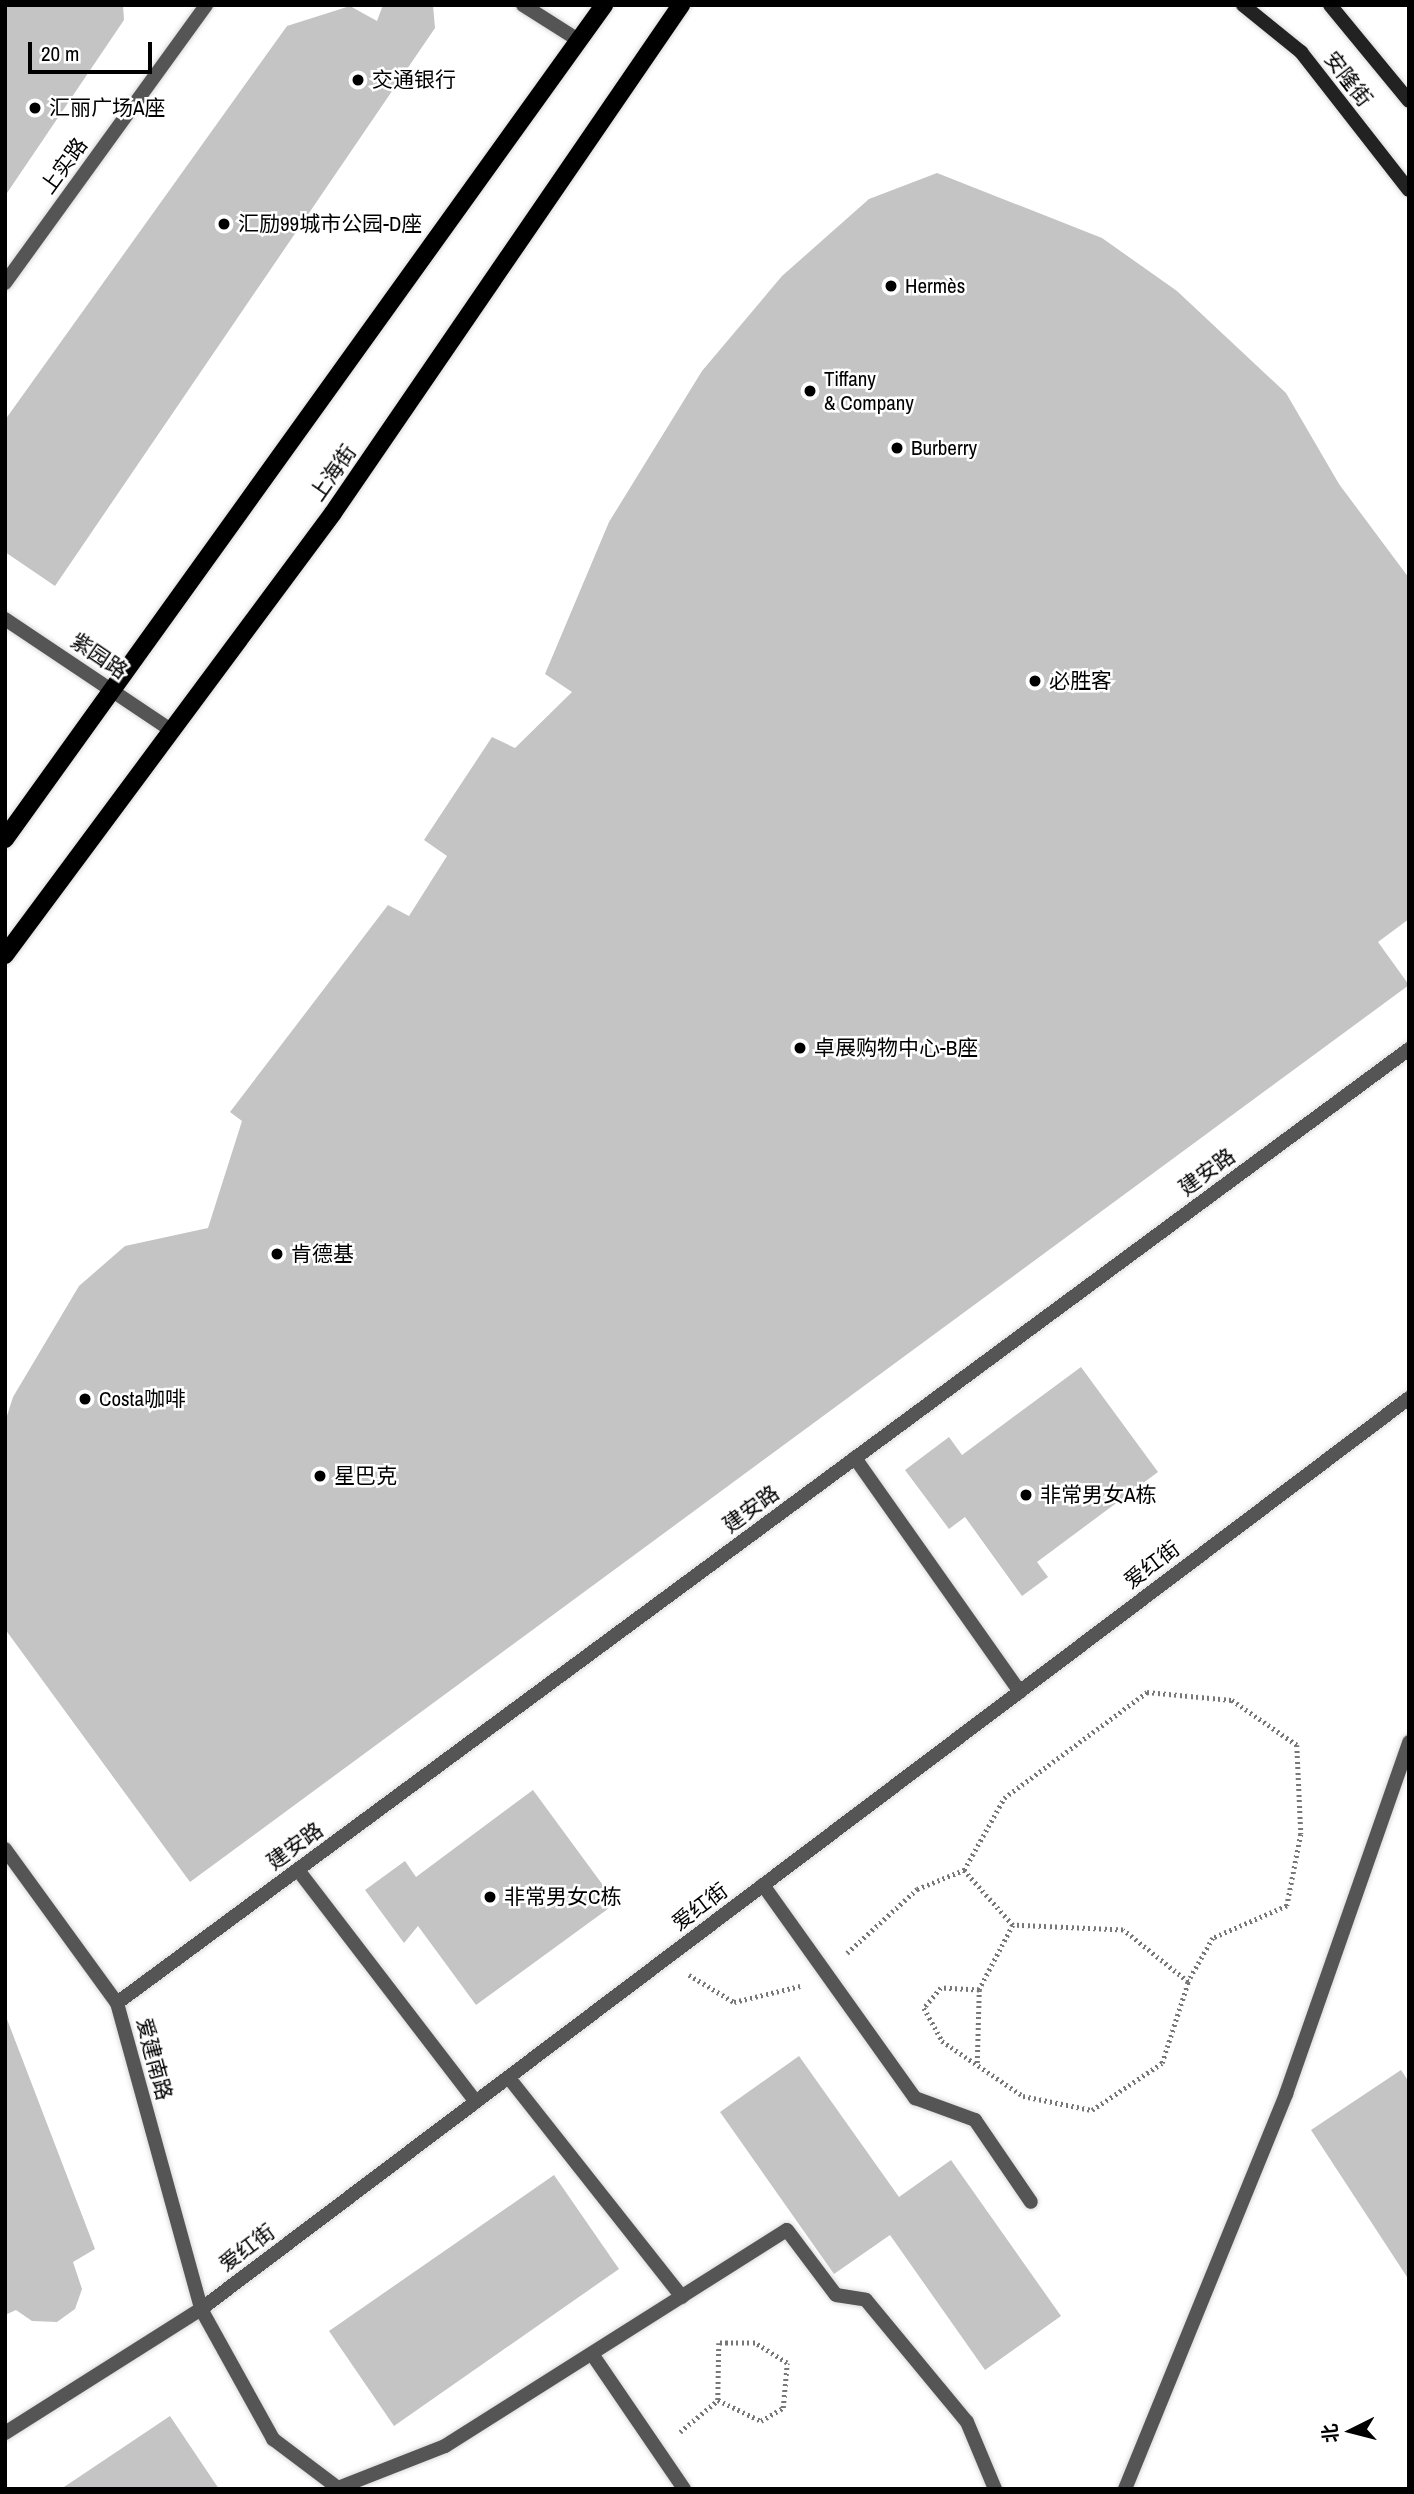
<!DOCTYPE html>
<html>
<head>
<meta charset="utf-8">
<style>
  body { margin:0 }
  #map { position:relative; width:1414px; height:2494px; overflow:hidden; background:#fff; font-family:"Archivo Narrow","Noto Sans SC",sans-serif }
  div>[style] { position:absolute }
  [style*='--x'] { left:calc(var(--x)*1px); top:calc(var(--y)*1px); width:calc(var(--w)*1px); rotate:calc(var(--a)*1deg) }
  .building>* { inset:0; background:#c4c4c4 }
  .path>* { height:4.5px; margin-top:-2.25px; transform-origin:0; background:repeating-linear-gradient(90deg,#777 0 2px,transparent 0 5.5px) }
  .roads { filter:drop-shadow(0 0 2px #dbdbdb) drop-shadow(0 0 2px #dbdbdb) }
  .service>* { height:14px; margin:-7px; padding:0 7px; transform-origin:7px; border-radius:7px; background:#555 }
  .minor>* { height:14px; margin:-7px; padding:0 7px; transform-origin:7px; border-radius:7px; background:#555 }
  .tertiary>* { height:14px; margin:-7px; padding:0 7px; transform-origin:7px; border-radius:7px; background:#555 }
  .secondary>* { height:14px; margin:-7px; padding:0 7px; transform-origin:7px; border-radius:7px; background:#222 }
  .primary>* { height:18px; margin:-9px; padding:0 9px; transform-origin:9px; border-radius:9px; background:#000 }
  .dots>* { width:19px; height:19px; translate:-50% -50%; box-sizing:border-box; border:4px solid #fff; border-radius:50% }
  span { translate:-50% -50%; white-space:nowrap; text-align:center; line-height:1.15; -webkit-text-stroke:5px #fff; paint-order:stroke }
  .street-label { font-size:21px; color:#000 }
  .poi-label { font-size:21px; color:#000 }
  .left { translate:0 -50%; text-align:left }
  .frame { position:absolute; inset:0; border:7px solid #000; pointer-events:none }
  .north { position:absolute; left:1316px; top:2396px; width:70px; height:70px; -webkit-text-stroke:5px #fff; paint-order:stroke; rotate:264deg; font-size:19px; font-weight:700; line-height:28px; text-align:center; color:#000 }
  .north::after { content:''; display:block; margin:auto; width:24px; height:32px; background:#000; clip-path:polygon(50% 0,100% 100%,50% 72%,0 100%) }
  .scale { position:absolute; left:28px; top:42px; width:124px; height:32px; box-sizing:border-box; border:4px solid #000; border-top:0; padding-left:9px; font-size:21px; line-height:24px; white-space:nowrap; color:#000; -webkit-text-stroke:5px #fff; paint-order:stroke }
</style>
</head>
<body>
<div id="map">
  <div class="building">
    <i style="clip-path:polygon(5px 5px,123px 5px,124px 20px,5px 196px)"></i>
    <i style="clip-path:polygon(383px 5px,433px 5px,435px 28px,55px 586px,5px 552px,5px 420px,287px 26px,350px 6px,377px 21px)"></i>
    <i style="clip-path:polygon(937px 173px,1102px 238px,1177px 291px,1286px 393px,1339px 484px,1409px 578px,1409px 919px,1378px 942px,1409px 985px,190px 1882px,5px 1629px,5px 1422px,13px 1397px,79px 1286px,125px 1246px,208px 1228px,242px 1121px,230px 1112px,388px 905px,409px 916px,447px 856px,424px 840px,492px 737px,515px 748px,572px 692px,545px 674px,609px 522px,702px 371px,782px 276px,869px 199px)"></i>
    <i style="clip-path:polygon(1081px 1367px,1158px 1472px,1037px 1562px,1048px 1577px,1022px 1596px,965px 1517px,949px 1529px,905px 1470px,949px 1437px,962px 1455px)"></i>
    <i style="clip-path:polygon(533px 1790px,616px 1903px,476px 2005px,418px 1926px,404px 1943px,365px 1890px,405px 1861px,416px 1877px)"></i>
    <i style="clip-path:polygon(5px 2014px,95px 2249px,73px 2262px,82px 2289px,75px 2309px,57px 2322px,32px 2321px,16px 2310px,5px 2315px)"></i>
    <i style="clip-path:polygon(799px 2056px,899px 2197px,951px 2160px,1061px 2316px,985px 2370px,890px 2235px,834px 2274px,720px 2112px)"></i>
    <i style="clip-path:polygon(1401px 2070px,1409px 2082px,1409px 2280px,1311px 2130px)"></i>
    <i style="clip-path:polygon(554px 2175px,619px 2269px,394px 2426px,329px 2331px)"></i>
    <i style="clip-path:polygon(170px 2416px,219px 2489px,61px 2489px)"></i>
  </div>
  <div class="path">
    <i style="--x:964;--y:1870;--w:82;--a:-60.9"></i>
    <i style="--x:1004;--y:1798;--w:178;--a:-36.5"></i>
    <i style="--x:1147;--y:1692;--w:85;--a:5.4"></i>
    <i style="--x:1232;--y:1700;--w:79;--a:34.7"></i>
    <i style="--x:1297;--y:1745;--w:89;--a:87.4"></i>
    <i style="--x:1301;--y:1834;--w:73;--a:101"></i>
    <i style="--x:1287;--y:1906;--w:81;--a:156.6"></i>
    <i style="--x:1213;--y:1938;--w:51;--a:119.6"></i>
    <i style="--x:847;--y:1953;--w:95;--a:-42.4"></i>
    <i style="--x:917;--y:1889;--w:51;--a:-22"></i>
    <i style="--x:964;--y:1870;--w:74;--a:48.3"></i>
    <i style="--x:1013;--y:1925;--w:73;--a:117.6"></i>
    <i style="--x:979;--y:1990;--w:38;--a:-177"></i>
    <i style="--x:941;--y:1988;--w:26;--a:130"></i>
    <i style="--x:924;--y:2008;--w:38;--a:61"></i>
    <i style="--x:942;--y:2041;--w:98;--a:34.2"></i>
    <i style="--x:1023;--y:2096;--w:70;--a:11.5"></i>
    <i style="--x:1092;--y:2110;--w:84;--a:-33.9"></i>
    <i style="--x:1162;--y:2063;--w:85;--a:-72.2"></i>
    <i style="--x:1188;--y:1982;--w:83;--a:-141.3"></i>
    <i style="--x:1123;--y:1930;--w:110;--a:-177.4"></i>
    <i style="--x:689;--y:1975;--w:52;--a:31"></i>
    <i style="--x:734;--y:2002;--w:68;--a:-13.6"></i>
    <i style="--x:977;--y:2063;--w:73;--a:-88.4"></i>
    <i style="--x:680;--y:2432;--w:50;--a:-40.1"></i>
    <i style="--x:718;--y:2400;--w:48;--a:26"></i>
    <i style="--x:761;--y:2421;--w:26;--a:-31"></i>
    <i style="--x:783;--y:2408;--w:45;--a:-84.9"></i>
    <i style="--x:787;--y:2363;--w:38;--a:-148"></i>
    <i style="--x:755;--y:2343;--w:36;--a:180"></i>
    <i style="--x:719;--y:2343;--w:57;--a:91"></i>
  </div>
  <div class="roads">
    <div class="service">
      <i style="--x:763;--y:1885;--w:262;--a:54.5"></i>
      <i style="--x:915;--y:2098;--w:64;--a:20.1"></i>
      <i style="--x:975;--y:2120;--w:99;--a:55.7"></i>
      <i style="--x:509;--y:2078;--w:279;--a:51.7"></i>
      <i style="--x:201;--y:2309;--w:149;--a:61"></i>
      <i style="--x:273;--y:2439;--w:81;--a:37"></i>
      <i style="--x:338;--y:2488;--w:115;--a:-21.4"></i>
      <i style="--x:445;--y:2446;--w:404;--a:-32.3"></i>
      <i style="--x:787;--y:2230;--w:81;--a:53"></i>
      <i style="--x:836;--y:2295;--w:30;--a:9"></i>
      <i style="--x:866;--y:2300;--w:158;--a:50.4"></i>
      <i style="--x:967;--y:2422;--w:73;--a:67.3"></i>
      <i style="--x:592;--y:2354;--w:163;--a:55.7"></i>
      <i style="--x:1125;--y:2489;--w:427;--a:-67.8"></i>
      <i style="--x:1286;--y:2094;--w:373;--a:-70.7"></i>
    </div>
    <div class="minor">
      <i style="--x:523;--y:5;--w:67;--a:32.3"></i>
      <i style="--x:855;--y:1458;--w:286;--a:54.8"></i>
      <i style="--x:298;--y:1870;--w:292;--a:52.5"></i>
    </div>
    <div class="tertiary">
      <i style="--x:5;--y:283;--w:343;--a:-54.1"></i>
      <i style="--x:5;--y:619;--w:196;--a:33.8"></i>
      <i style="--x:5;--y:1849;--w:190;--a:54"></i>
      <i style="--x:117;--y:2003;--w:317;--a:74.6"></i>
      <i style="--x:117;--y:2003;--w:1606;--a:-36.44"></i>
      <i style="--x:5;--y:2433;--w:232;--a:-32.3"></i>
      <i style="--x:201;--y:2309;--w:1513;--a:-37.02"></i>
    </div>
    <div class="secondary">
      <i style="--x:1243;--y:5;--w:75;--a:39"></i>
      <i style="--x:1301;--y:52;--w:175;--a:52"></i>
      <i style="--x:1330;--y:5;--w:124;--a:50.5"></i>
    </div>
    <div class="primary">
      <i style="--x:5;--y:839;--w:1027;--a:-54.31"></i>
      <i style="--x:5;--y:955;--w:550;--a:-53.42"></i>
      <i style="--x:333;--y:513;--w:616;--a:-55.59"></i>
    </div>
  </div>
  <div class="dots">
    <i style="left:358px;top:80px;background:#000"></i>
    <i style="left:35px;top:108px;background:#000"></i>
    <i style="left:224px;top:224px;background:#000"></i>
    <i style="left:891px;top:286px;background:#000"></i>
    <i style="left:810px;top:391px;background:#000"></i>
    <i style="left:897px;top:448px;background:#000"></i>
    <i style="left:1035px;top:681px;background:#000"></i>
    <i style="left:800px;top:1048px;background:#000"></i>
    <i style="left:277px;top:1254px;background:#000"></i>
    <i style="left:85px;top:1399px;background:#000"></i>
    <i style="left:320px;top:1476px;background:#000"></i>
    <i style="left:1026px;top:1495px;background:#000"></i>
    <i style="left:490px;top:1897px;background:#000"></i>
  </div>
  <div class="street-label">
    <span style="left:1348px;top:79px;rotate:52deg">安隆街</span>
    <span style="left:64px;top:166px;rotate:-54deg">上实路</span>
    <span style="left:333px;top:473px;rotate:-55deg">上海街</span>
    <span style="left:99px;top:656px;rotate:34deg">紫园路</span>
    <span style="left:1207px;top:1172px;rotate:-36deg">建安路</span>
    <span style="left:751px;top:1509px;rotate:-36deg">建安路</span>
    <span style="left:1152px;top:1565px;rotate:-37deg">爱红街</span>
    <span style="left:295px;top:1846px;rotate:-36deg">建安路</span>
    <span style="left:700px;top:1907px;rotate:-37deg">爱红街</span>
    <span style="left:154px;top:2059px;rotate:75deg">爱建南路</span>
    <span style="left:247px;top:2248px;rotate:-37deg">爱红街</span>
  </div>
  <div class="poi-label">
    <span class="left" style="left:372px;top:80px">交通银行</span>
    <span class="left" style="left:49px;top:108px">汇丽广场A座</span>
    <span class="left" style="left:238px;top:224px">汇励99城市公园-D座</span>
    <span class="left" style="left:905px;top:286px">Hermès</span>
    <span class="left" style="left:824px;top:391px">Tiffany<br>&amp; Company</span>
    <span class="left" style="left:911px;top:448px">Burberry</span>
    <span class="left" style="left:1049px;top:681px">必胜客</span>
    <span class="left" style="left:814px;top:1048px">卓展购物中心-B座</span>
    <span class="left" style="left:291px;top:1254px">肯德基</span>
    <span class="left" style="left:99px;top:1399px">Costa咖啡</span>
    <span class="left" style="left:334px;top:1476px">星巴克</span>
    <span class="left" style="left:1040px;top:1495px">非常男女A栋</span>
    <span class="left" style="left:504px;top:1897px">非常男女C栋</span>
  </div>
  <div class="frame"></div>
  <div class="north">北</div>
  <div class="scale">20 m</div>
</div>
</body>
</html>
